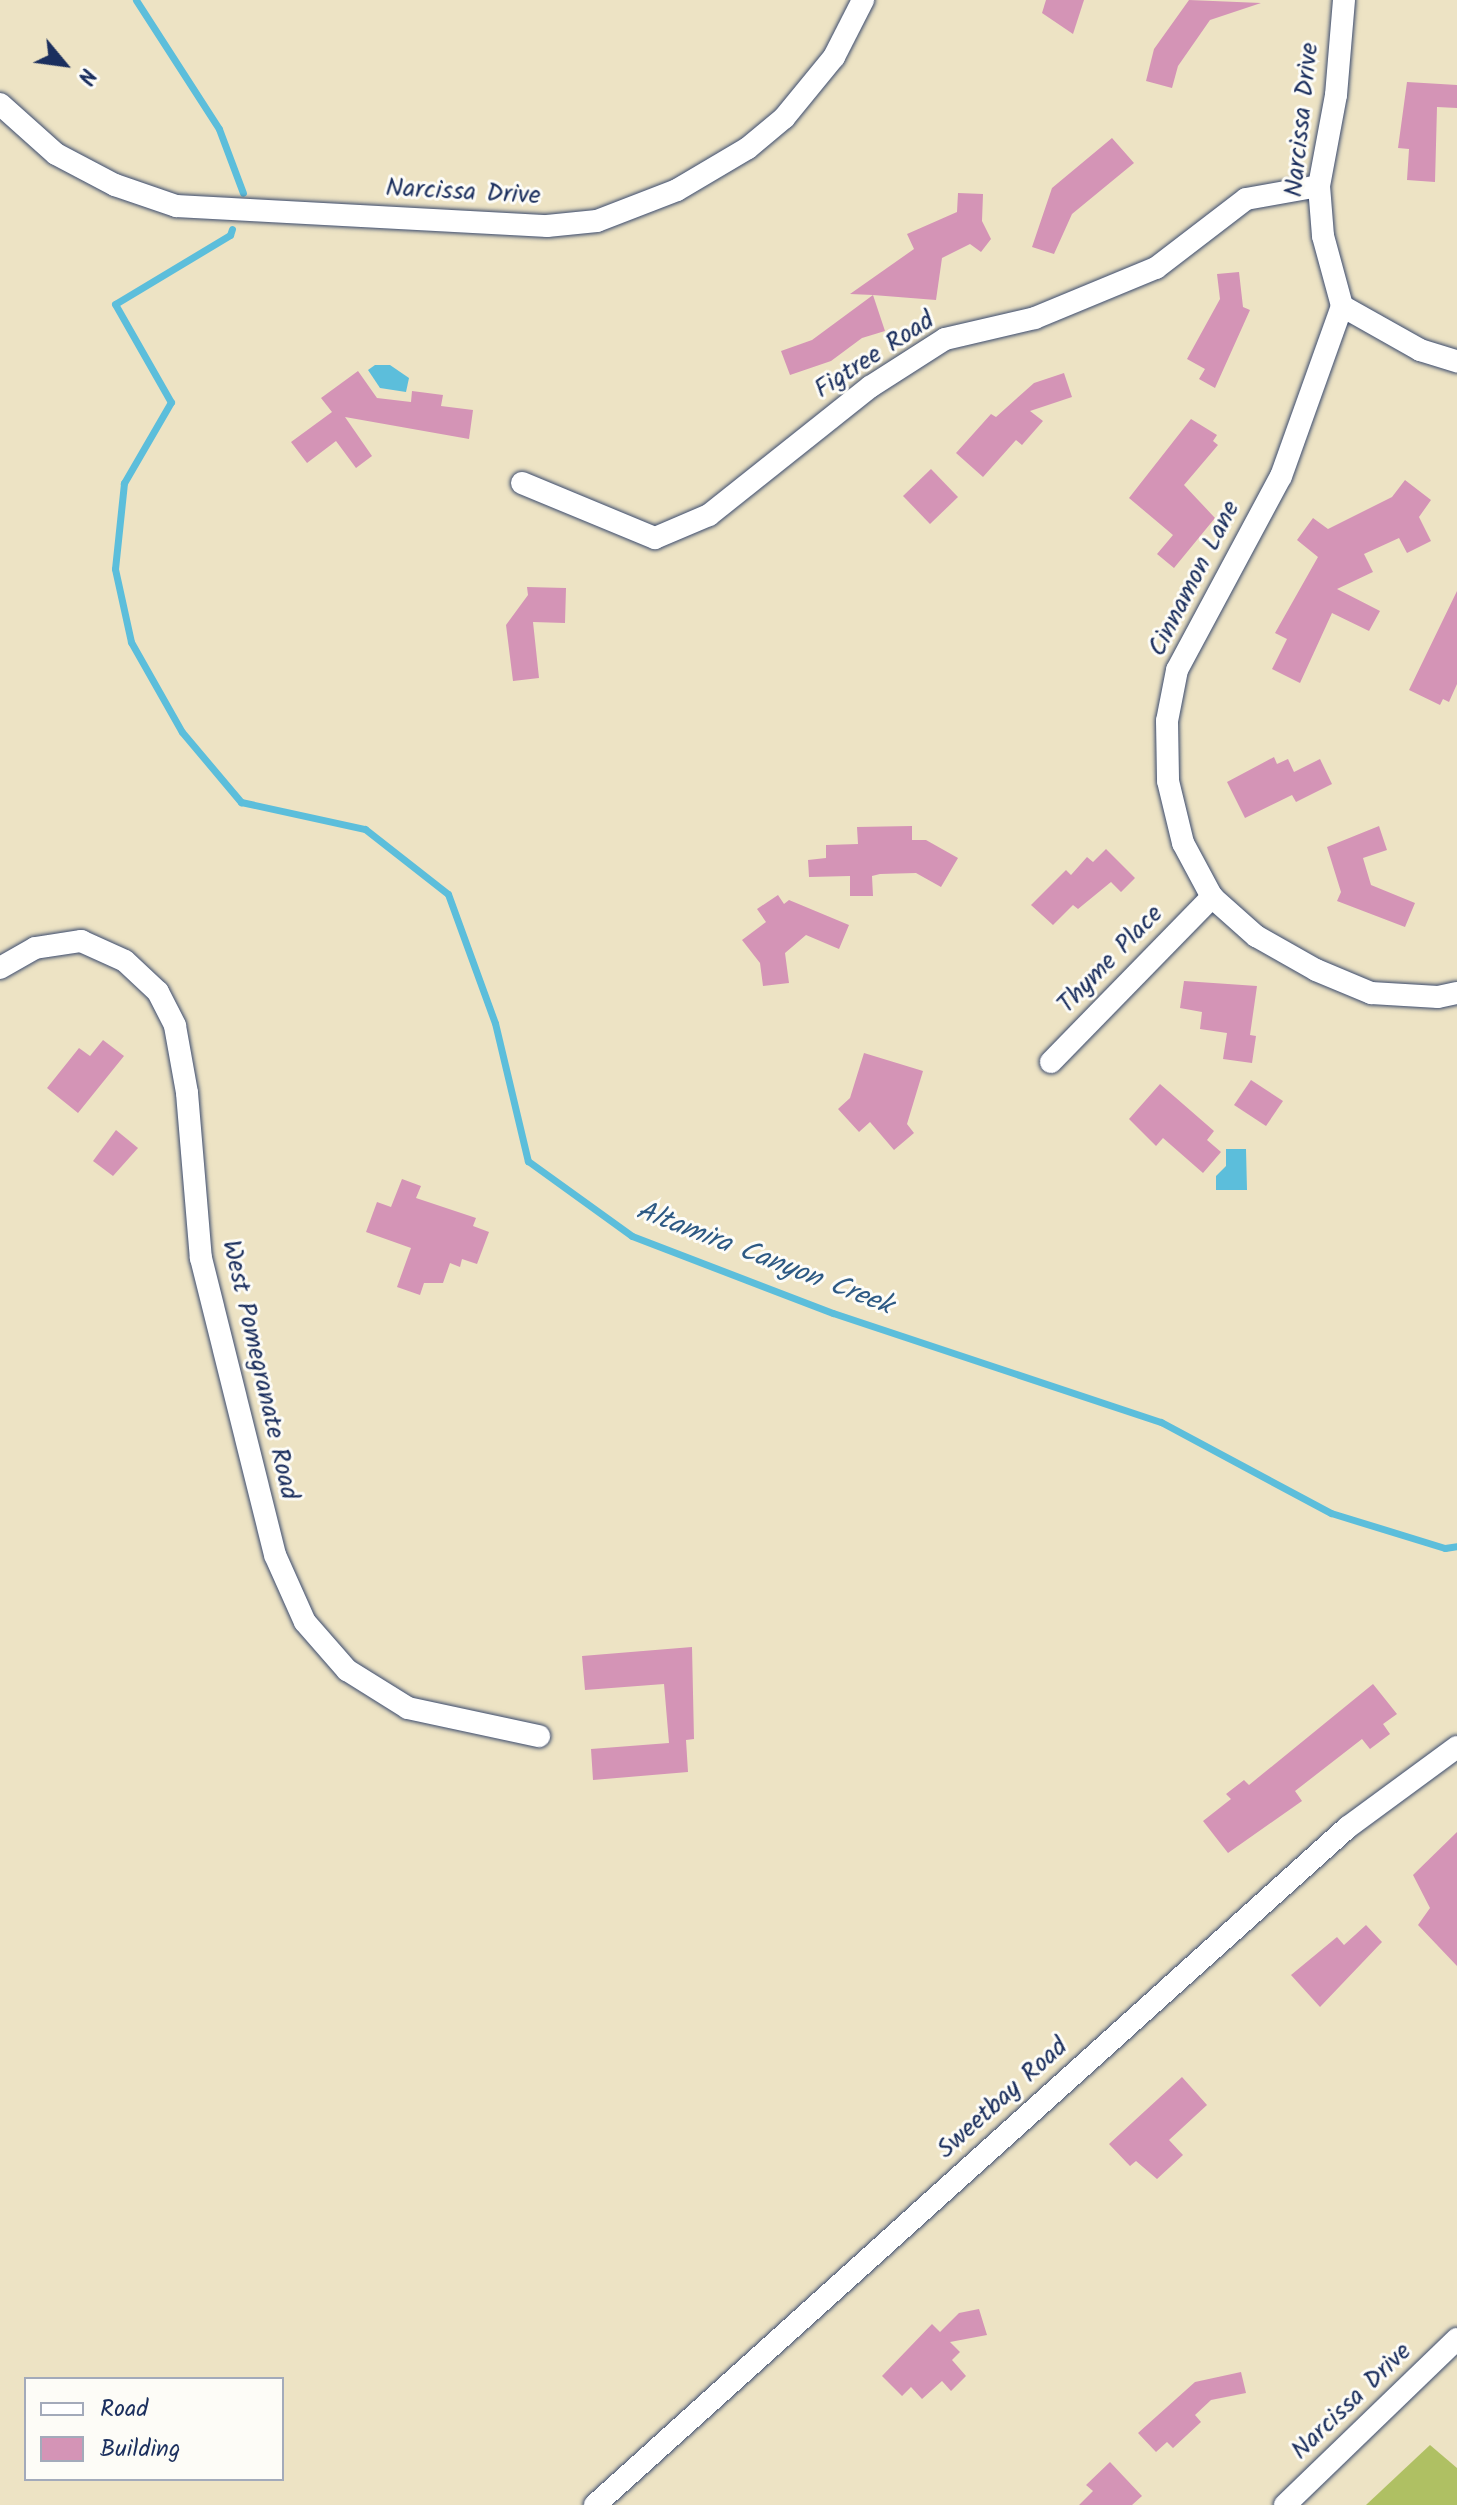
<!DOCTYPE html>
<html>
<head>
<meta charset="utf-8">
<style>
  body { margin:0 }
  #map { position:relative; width:1457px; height:2505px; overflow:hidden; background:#ede3c4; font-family:Kalam,sans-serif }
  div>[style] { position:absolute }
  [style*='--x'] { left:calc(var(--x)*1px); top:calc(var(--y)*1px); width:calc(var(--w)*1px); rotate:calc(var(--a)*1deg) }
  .green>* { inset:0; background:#afc063 }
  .water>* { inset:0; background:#5cbedb }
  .stream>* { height:7px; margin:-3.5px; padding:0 3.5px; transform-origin:3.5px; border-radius:3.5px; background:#5cbedb }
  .building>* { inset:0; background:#d494b6 }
  .roads { filter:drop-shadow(0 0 2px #3a4a6d) drop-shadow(0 0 2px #3a4a6d) }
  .minor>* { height:22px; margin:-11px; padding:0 11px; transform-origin:11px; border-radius:11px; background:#fff }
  span { translate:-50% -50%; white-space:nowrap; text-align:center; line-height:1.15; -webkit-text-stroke:6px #fdfcf7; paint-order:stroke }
  .street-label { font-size:26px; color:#1b2f5e }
  .water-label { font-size:28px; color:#2e5a84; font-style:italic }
  .legend { position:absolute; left:24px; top:2377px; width:260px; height:104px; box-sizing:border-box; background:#fdfcf7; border:2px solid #a3aaba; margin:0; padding:10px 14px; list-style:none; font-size:24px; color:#1b2f5e }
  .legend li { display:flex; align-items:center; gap:16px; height:40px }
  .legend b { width:40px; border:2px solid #a3aaba }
  .north { position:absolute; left:24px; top:24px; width:80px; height:80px; -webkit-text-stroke:6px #fdfcf7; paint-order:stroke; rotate:119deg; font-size:22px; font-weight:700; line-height:32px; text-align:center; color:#1b2f5e }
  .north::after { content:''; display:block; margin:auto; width:28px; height:36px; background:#1b2f5e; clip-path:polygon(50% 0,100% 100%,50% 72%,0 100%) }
</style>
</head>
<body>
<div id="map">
  <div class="green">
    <i style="clip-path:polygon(1430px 2445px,1457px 2468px,1457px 2505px,1366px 2505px)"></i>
  </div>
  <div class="water">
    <i style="clip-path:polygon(375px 365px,390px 365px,409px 378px,406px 392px,380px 388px,368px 370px)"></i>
    <i style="clip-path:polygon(1226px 1149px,1246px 1149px,1247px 1190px,1216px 1190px,1216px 1176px,1226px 1166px)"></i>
  </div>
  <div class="stream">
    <i style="--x:136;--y:0;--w:153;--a:57.2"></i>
    <i style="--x:219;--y:129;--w:68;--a:69.4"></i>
    <i style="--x:232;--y:229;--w:6;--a:108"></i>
    <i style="--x:230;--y:235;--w:134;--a:149"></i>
    <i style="--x:115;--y:304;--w:113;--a:60.3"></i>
    <i style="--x:171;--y:402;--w:94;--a:120.1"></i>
    <i style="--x:124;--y:483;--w:86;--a:96"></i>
    <i style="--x:115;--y:569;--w:75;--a:77.6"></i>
    <i style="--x:131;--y:642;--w:103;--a:60.5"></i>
    <i style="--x:182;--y:732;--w:92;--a:49.9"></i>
    <i style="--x:241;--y:802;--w:127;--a:12.3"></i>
    <i style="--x:365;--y:829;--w:105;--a:38.1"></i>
    <i style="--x:448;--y:894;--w:137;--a:70"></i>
    <i style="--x:495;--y:1023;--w:142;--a:76.6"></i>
    <i style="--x:528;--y:1161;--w:128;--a:35.8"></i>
    <i style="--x:632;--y:1236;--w:215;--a:21"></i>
    <i style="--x:833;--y:1313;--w:346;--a:18.4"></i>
    <i style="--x:1161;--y:1422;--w:193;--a:28.2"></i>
    <i style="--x:1331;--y:1513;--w:119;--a:17.1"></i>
    <i style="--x:1445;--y:1548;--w:12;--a:-9"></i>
  </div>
  <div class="building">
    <i style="clip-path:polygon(1046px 0,1084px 0,1073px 34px,1042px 13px)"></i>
    <i style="clip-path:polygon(1189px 0,1261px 3px,1210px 20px,1178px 66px,1172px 88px,1146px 81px,1154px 49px)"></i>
    <i style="clip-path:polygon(1407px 82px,1457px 85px,1457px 108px,1437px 107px,1435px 182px,1407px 180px,1409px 149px,1398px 148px)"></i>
    <i style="clip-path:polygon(1112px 138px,1134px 163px,1072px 214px,1054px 254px,1032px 247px,1052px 188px)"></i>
    <i style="clip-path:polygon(958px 193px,983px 194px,982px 221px,991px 239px,981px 252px,970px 244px,942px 258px,936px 300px,873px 295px,885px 331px,862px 338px,831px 361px,790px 375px,781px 351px,812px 340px,873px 295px,850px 294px,914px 249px,907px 234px,957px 212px)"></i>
    <i style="clip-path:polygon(1239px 272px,1243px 307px,1250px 310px,1215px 388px,1199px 379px,1205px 369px,1187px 359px,1220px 299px,1217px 274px)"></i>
    <i style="clip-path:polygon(358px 371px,377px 398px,411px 402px,412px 391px,443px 395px,441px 406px,473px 410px,469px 439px,345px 417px,372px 456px,356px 468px,336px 441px,307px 463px,291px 442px,332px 412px,321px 398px)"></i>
    <i style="clip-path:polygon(1064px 373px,1072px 397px,1030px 411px,1043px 421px,1022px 445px,1016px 440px,983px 477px,956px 453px,991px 414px,996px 417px,1034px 383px)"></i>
    <i style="clip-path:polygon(1191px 419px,1217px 435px,1213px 441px,1218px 445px,1184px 485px,1215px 518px,1174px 568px,1157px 554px,1173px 535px,1129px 498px)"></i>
    <i style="clip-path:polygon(931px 469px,958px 497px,930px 524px,903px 496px)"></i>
    <i style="clip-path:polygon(1405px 480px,1431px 500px,1419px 517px,1431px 541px,1407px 553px,1399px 538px,1364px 554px,1373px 572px,1337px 589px,1380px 611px,1369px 631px,1332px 613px,1300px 683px,1272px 669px,1287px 639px,1275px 633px,1318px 557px,1297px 540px,1313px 518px,1328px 529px,1392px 497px)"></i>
    <i style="clip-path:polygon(527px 587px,566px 588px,565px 623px,533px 622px,539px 678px,513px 681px,506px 625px,528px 595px)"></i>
    <i style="clip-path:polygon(1457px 591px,1457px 684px,1449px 702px,1443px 699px,1440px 705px,1409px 690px)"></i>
    <i style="clip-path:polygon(1274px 757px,1277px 764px,1288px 759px,1294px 772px,1320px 759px,1332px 784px,1296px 802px,1292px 795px,1245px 818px,1227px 782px)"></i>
    <i style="clip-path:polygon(912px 826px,912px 840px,926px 840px,958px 858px,941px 887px,916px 873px,880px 874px,872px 876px,873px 896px,850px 896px,850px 876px,809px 877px,808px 860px,826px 858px,826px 845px,858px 844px,857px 827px)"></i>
    <i style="clip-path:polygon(1379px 826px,1387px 850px,1363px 858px,1371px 885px,1415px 903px,1405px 927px,1337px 901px,1341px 892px,1327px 847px)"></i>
    <i style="clip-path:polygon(1106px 849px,1135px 878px,1121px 892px,1111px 882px,1078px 909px,1073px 905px,1053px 925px,1031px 905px,1066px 870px,1071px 875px,1087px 857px,1093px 862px)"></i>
    <i style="clip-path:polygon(778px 895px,784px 904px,789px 900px,849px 925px,839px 949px,806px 935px,785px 953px,789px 983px,763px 986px,760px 963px,742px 940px,766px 922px,757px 909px)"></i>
    <i style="clip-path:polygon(1184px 981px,1257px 986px,1250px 1035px,1256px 1036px,1252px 1063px,1223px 1059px,1227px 1033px,1200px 1029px,1202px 1012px,1180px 1008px)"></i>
    <i style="clip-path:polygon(103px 1040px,124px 1056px,78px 1113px,47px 1088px,79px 1048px,90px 1056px)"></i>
    <i style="clip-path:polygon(864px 1053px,923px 1071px,907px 1124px,914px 1133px,894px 1150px,870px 1122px,859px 1132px,838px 1109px,850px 1098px)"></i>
    <i style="clip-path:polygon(1251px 1080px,1283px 1101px,1266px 1126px,1234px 1105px)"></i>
    <i style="clip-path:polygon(1160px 1084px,1214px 1131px,1207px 1140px,1221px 1152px,1203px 1173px,1163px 1138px,1156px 1146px,1129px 1119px)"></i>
    <i style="clip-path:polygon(116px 1130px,138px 1148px,113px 1176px,93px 1161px)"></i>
    <i style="clip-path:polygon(402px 1179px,421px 1186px,416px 1198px,476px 1218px,473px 1226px,489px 1232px,477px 1264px,462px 1259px,460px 1267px,450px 1263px,443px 1283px,424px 1283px,420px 1295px,397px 1287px,411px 1248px,366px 1232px,377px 1202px,391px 1207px)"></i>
    <i style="clip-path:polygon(692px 1647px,694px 1739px,686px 1740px,688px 1772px,593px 1780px,591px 1749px,669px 1743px,664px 1684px,585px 1690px,582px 1656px)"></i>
    <i style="clip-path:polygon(1373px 1684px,1397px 1714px,1383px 1724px,1390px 1734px,1370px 1749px,1362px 1739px,1295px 1791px,1302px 1801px,1228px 1853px,1203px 1821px,1231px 1799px,1226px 1794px,1244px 1780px,1249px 1785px)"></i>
    <i style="clip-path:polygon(1457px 1832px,1457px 1966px,1418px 1925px,1430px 1908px,1413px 1875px)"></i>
    <i style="clip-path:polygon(1366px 1925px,1382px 1942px,1320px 2007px,1291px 1975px,1337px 1937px,1344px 1945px)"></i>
    <i style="clip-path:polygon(1182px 2077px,1207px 2105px,1169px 2140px,1183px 2155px,1157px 2179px,1136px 2161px,1130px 2166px,1109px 2144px)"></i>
    <i style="clip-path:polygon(979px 2309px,987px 2335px,950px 2342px,960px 2352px,952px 2360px,966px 2376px,951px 2391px,942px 2381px,922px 2399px,911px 2387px,902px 2396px,882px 2376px,932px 2324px,940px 2332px,959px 2313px)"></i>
    <i style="clip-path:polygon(1241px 2372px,1246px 2393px,1211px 2400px,1195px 2415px,1201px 2422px,1173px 2448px,1167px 2442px,1156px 2452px,1138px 2433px,1195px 2382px)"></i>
    <i style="clip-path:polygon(1110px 2462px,1142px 2496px,1132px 2505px,1079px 2505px,1093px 2491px,1086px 2485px)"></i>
  </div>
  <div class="roads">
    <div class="minor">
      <i style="--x:1344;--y:0;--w:95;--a:94.8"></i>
      <i style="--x:1336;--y:95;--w:93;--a:100.6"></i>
      <i style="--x:1319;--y:186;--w:50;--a:85.4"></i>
      <i style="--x:1323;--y:236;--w:73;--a:74.8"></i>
      <i style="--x:1342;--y:306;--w:90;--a:29.4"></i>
      <i style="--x:1420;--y:350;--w:39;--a:17"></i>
      <i style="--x:0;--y:104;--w:75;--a:41.8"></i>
      <i style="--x:56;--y:154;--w:67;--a:27.7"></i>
      <i style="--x:115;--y:185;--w:65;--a:19"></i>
      <i style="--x:176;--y:206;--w:372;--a:3.1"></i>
      <i style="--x:547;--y:226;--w:50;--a:-5.7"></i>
      <i style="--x:597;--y:221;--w:86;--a:-21.2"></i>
      <i style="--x:677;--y:190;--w:82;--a:-30.6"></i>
      <i style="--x:748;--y:148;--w:47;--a:-39.8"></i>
      <i style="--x:784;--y:118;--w:79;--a:-50.7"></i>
      <i style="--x:834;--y:57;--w:64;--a:-63"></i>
      <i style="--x:1342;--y:306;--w:181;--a:109.7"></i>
      <i style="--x:1281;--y:476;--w:220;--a:118.2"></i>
      <i style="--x:1177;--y:670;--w:52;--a:101.1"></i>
      <i style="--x:1167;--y:721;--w:60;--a:89"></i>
      <i style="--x:1168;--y:781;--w:64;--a:76.4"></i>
      <i style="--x:1183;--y:843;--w:61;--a:61.8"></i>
      <i style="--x:1212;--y:897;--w:59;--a:41.6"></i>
      <i style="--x:1256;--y:936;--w:69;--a:29.5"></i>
      <i style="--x:1316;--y:970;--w:60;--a:22.7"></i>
      <i style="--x:1371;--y:993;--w:67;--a:3.4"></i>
      <i style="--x:1438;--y:997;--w:19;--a:-12"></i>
      <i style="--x:522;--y:483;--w:144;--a:22.5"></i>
      <i style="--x:655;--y:538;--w:59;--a:-23.1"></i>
      <i style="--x:709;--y:515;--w:206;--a:-38.5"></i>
      <i style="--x:870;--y:387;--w:89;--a:-32.6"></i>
      <i style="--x:945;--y:339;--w:92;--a:-13.1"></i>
      <i style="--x:1035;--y:318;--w:131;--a:-22.5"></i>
      <i style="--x:1156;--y:268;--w:113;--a:-37.5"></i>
      <i style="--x:1246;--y:199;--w:74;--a:-10.1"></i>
      <i style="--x:0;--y:968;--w:40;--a:-29.7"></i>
      <i style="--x:35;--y:948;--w:47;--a:-8.7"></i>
      <i style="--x:81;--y:941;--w:48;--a:24.4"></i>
      <i style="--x:125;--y:961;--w:45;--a:43.2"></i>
      <i style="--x:158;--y:992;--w:38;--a:63"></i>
      <i style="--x:175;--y:1026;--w:68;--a:79.8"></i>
      <i style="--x:187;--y:1093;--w:166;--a:85.2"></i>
      <i style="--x:201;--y:1258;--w:306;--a:76"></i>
      <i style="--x:275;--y:1555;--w:73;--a:65.9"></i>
      <i style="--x:305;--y:1622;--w:64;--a:48.8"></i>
      <i style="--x:347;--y:1670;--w:72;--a:31.9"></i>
      <i style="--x:408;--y:1708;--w:134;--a:12.1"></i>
      <i style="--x:1051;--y:1062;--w:231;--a:-45.7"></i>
      <i style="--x:595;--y:2505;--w:1013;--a:-42"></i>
      <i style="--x:1348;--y:1827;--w:135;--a:-36.3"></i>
      <i style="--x:1285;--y:2505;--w:239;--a:-44"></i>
    </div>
  </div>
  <div class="street-label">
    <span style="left:1303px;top:120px;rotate:-84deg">Narcissa Drive</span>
    <span style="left:463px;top:193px;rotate:3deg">Narcissa Drive</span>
    <span style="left:875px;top:356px;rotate:-33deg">Figtree Road</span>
    <span style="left:1195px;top:579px;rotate:-63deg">Cinnamon Lane</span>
    <span style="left:1111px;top:960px;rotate:-46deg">Thyme Place</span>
    <span style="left:259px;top:1370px;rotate:77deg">West Pomegranate Road</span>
    <span style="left:1003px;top:2099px;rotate:-42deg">Sweetbay Road</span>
    <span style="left:1352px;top:2402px;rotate:-44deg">Narcissa Drive</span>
  </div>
  <div class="water-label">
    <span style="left:764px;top:1259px;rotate:21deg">Altamira Canyon Creek</span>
  </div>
  <ul class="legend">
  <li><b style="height:10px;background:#fff"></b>Road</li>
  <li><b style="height:22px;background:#d494b6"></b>Building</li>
  </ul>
  <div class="north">N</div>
</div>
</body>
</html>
